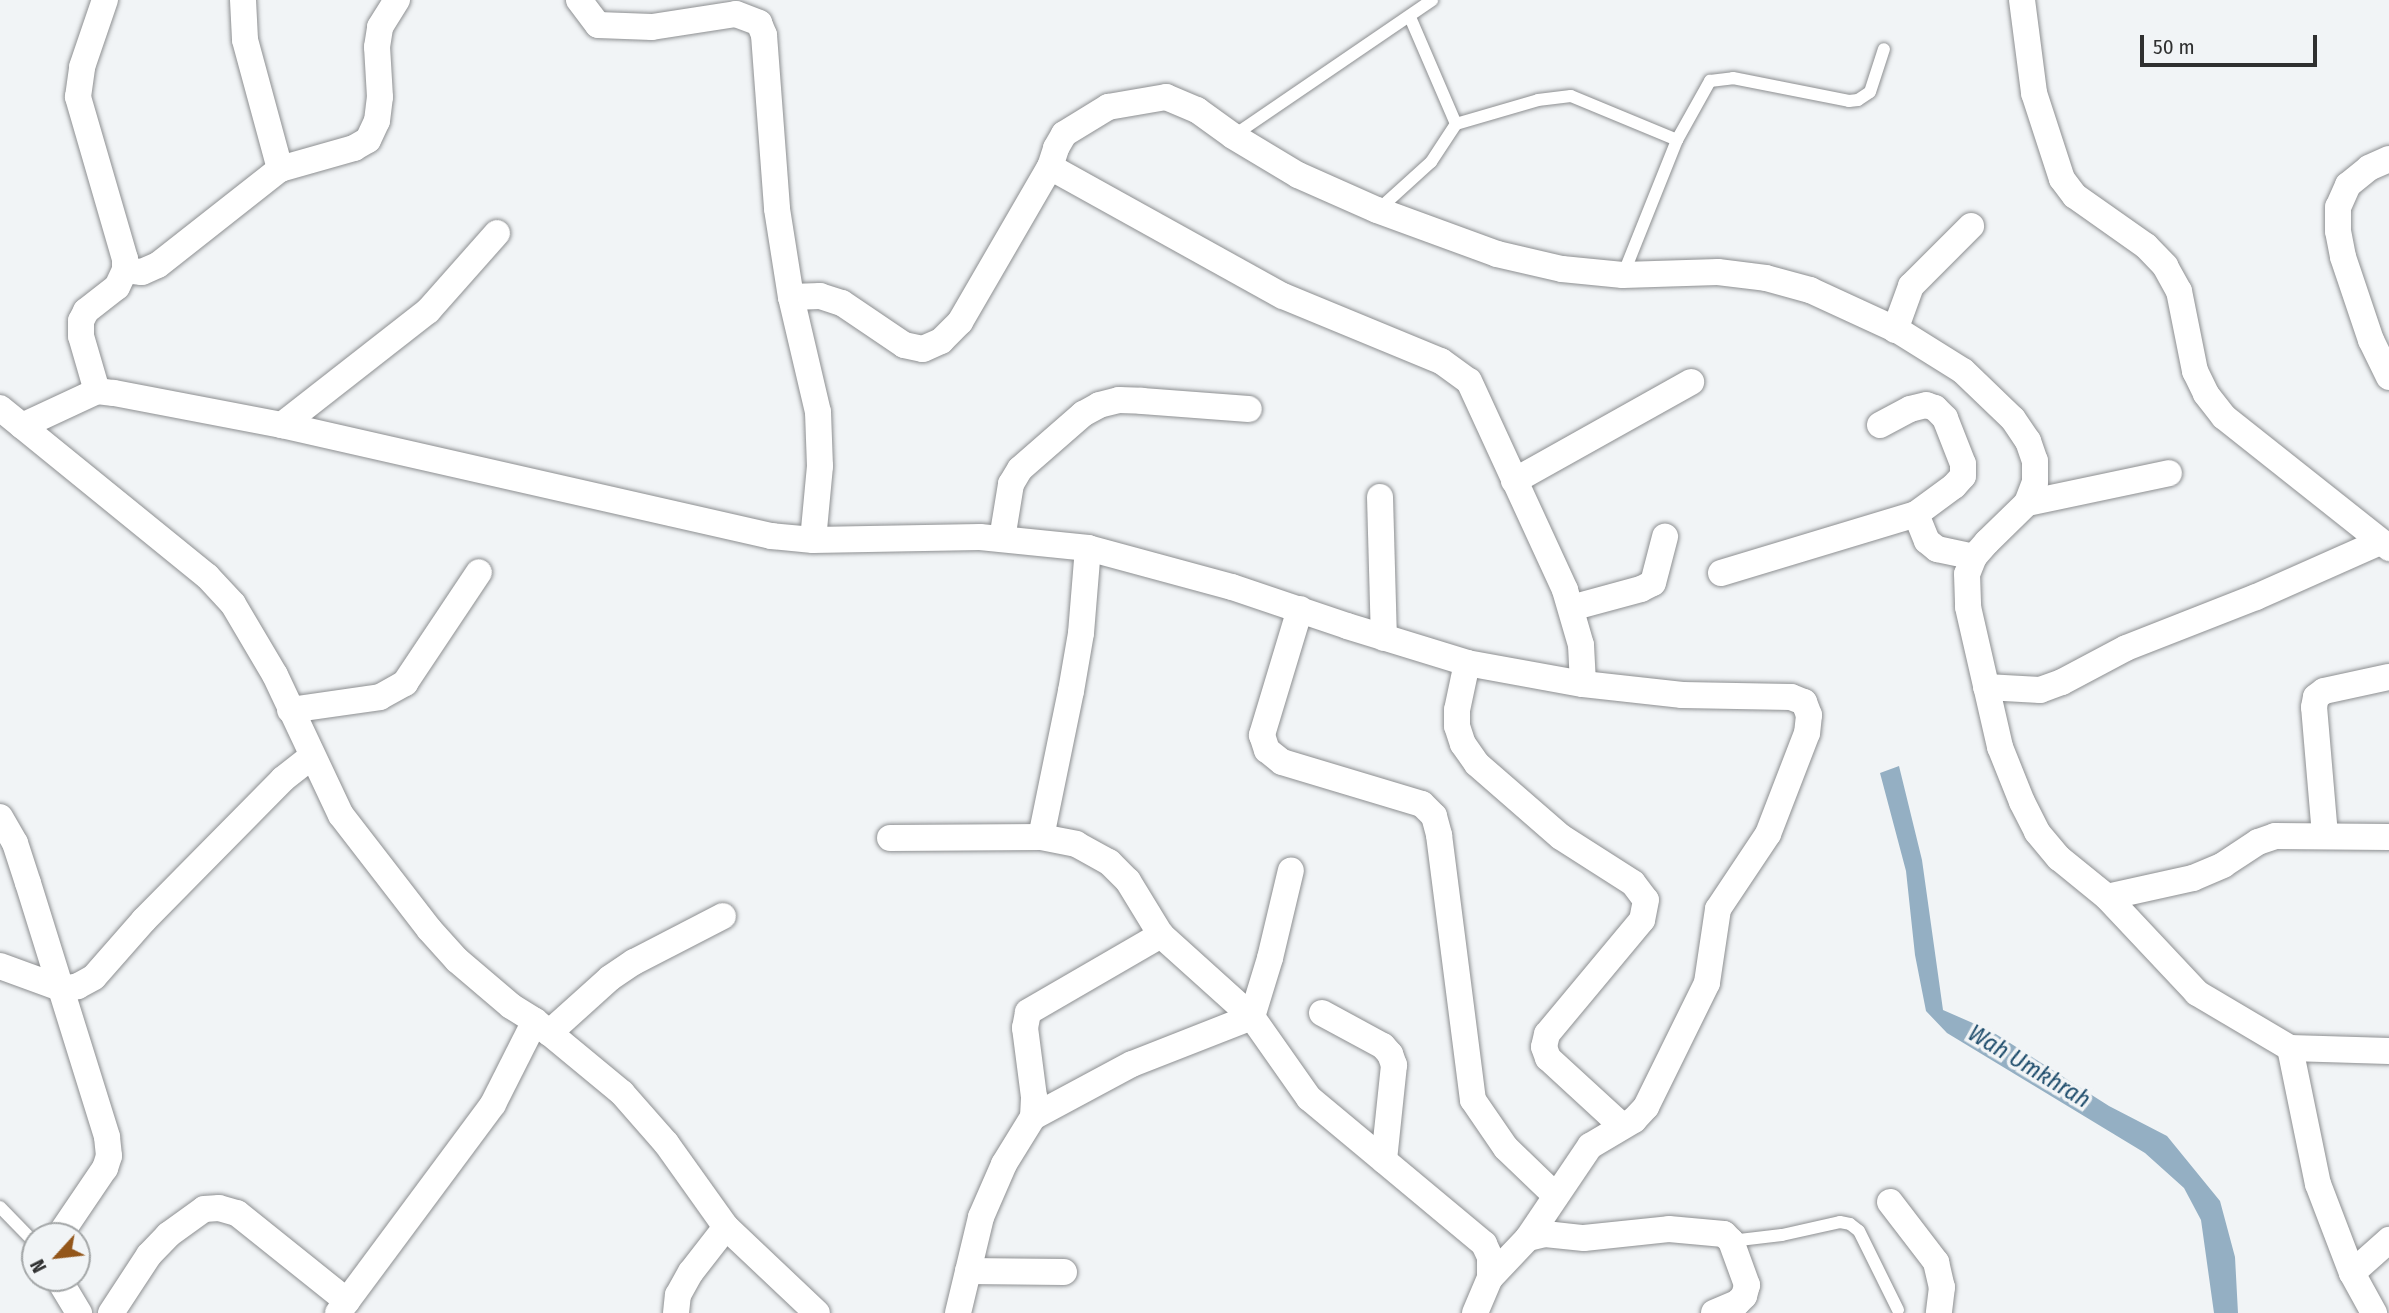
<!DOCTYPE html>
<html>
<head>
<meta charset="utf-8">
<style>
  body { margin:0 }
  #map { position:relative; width:2389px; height:1313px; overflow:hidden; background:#f1f4f6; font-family:"Fira Sans Condensed",sans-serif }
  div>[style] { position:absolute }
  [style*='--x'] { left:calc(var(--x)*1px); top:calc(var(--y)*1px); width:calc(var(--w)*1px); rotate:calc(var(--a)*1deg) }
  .water>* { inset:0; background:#94afc3 }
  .roads { filter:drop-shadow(0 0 2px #8d8f91) drop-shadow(0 0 2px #8d8f91) }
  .lane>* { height:12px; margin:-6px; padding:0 6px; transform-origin:6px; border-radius:6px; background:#fff }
  .street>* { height:26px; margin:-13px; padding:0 13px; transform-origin:13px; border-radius:13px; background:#fff }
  span { translate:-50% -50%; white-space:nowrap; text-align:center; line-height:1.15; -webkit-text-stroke:7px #f1f4f6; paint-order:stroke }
  .water-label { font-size:24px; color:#204e6d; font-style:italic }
  .north { position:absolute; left:21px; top:1222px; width:70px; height:70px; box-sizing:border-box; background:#f1f4f6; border:2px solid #a3a6a7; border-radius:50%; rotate:243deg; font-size:19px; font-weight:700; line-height:28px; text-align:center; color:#2f3030 }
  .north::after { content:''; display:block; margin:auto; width:24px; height:32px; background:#93561a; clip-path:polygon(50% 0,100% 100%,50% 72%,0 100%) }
  .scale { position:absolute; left:2140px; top:35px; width:177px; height:32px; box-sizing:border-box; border:4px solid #2f3030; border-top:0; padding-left:9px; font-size:21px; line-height:24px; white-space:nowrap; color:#2f3030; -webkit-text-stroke:5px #f1f4f6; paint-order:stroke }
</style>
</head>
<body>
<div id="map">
  <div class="water">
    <i style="clip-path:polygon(1899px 766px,1922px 860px,1943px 1010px,1991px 1031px,2109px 1106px,2167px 1136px,2220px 1201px,2235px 1257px,2238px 1313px,2214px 1313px,2201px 1220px,2184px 1188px,2145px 1153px,1947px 1033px,1926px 1011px,1915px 955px,1906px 871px,1880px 773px)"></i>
  </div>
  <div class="roads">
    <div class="lane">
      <i style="--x:1456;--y:124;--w:85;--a:-16.3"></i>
      <i style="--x:1538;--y:100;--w:33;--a:-7"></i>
      <i style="--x:1571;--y:96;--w:115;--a:22.5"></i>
      <i style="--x:1233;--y:136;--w:241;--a:-34.3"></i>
      <i style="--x:1378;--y:210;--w:72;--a:-42.2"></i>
      <i style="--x:1431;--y:162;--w:45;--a:-56.7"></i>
      <i style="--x:1456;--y:124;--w:116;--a:-113.3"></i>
      <i style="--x:1623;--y:275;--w:145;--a:-68.2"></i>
      <i style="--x:1677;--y:140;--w:68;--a:-60.8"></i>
      <i style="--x:1710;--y:81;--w:23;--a:-7"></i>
      <i style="--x:1733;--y:78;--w:118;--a:11.2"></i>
      <i style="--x:1849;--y:101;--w:9;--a:-6"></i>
      <i style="--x:1858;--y:100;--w:14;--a:-34"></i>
      <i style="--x:1870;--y:92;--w:45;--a:-72"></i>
      <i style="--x:0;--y:1207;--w:50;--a:45.8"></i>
      <i style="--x:1731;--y:1241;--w:51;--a:-6.7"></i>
      <i style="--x:1782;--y:1235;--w:59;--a:-12.6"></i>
      <i style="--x:1840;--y:1222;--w:10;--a:11"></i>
      <i style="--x:1850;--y:1224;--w:11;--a:38"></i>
      <i style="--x:1859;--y:1231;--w:88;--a:63.7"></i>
    </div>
    <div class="street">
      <i style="--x:243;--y:0;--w:40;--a:87.1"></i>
      <i style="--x:245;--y:40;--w:134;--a:74.8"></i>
      <i style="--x:579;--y:0;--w:31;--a:53"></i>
      <i style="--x:598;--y:25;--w:54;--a:2.1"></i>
      <i style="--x:652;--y:27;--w:85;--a:-8.8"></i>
      <i style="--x:736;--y:14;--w:25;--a:21"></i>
      <i style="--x:759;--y:23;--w:13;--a:67"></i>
      <i style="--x:764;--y:35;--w:174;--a:85.7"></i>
      <i style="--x:777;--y:209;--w:89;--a:81"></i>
      <i style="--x:791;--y:297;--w:118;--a:76.8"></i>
      <i style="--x:818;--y:412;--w:54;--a:87.9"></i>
      <i style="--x:820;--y:466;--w:74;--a:95.4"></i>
      <i style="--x:2022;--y:0;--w:94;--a:82.6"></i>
      <i style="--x:2034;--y:93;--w:90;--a:72"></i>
      <i style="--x:2062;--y:179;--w:21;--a:53"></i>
      <i style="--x:2075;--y:196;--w:87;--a:35.2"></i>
      <i style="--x:2146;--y:246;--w:28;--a:46"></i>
      <i style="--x:2165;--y:266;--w:29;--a:61"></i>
      <i style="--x:2179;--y:291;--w:82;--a:78.7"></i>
      <i style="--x:2195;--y:371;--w:25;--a:64"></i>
      <i style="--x:2206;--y:394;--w:29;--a:52"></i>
      <i style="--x:2224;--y:417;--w:211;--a:38.4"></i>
      <i style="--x:2389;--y:159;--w:22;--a:156"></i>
      <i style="--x:2369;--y:168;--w:27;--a:141"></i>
      <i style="--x:2348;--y:185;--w:24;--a:114"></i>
      <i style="--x:2338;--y:207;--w:24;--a:90"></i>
      <i style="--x:2338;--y:231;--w:26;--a:79"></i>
      <i style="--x:2343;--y:257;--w:88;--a:71.4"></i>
      <i style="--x:2371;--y:340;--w:41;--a:64.1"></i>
      <i style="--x:1050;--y:167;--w:266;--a:29"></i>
      <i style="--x:1283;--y:296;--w:171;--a:22.4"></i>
      <i style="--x:1441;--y:361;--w:34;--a:36"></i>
      <i style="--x:1469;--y:381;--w:230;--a:65.3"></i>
      <i style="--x:1565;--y:590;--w:57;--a:73.8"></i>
      <i style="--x:1581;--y:645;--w:39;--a:87"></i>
      <i style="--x:125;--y:270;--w:17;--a:7"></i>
      <i style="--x:142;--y:272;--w:17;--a:-24"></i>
      <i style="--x:158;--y:265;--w:155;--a:-38.2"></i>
      <i style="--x:280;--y:169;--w:77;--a:-15.8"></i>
      <i style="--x:354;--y:148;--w:16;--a:-30"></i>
      <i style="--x:368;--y:140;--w:21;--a:-65"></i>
      <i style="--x:377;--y:121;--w:24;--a:-83"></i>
      <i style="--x:380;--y:97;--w:50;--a:-93.4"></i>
      <i style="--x:377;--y:47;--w:20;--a:-81"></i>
      <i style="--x:380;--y:27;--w:32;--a:-58"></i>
      <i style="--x:791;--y:297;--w:29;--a:-2"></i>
      <i style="--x:820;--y:296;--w:23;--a:18"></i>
      <i style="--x:842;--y:303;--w:75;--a:34.1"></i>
      <i style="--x:904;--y:345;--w:19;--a:12"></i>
      <i style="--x:923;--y:349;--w:20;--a:-24"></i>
      <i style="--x:941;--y:341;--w:27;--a:-45"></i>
      <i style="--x:960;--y:322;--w:179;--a:-59.9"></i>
      <i style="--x:1050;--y:167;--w:20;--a:-72"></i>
      <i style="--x:1056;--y:148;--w:16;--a:-60"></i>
      <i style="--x:1064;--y:134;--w:52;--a:-31.5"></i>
      <i style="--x:1108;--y:107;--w:59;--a:-9.8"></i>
      <i style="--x:1166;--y:97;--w:34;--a:23"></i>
      <i style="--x:1197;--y:110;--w:44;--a:35.8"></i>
      <i style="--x:1233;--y:136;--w:76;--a:31"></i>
      <i style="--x:1298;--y:175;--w:86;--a:23.9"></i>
      <i style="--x:1377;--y:210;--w:128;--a:20.1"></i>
      <i style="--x:1497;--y:254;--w:67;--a:13"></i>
      <i style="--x:1562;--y:269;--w:61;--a:5.6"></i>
      <i style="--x:1623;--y:275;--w:95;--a:-1.8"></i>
      <i style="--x:1718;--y:272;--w:48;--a:7.1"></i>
      <i style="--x:1766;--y:278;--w:46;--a:15.3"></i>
      <i style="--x:1810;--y:290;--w:98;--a:24.7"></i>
      <i style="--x:1899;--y:331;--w:75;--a:32"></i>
      <i style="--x:1963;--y:371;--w:69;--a:43.8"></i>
      <i style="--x:2013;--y:419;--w:27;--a:56"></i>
      <i style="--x:2028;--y:441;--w:21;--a:71"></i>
      <i style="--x:2035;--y:461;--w:21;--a:90"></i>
      <i style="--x:2035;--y:482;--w:22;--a:111"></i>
      <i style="--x:2027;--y:503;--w:56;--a:135.7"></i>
      <i style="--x:1987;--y:542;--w:20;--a:131"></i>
      <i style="--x:1974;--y:557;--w:18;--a:112"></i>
      <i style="--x:1967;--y:574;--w:33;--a:88"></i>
      <i style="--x:1968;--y:607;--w:144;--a:77.1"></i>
      <i style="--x:2000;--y:747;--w:59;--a:68.2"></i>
      <i style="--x:2022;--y:802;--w:34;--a:63"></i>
      <i style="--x:2037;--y:832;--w:34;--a:50"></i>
      <i style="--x:2059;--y:858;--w:62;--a:39.1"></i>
      <i style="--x:2107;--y:897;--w:132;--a:46.8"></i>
      <i style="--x:2197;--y:993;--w:108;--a:30.6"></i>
      <i style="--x:2290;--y:1048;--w:139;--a:78.4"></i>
      <i style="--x:2318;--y:1184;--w:95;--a:69.1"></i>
      <i style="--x:2352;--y:1273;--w:46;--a:61.2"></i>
      <i style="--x:1895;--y:330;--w:47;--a:-70"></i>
      <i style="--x:1911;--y:286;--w:85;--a:-45"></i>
      <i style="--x:97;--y:391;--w:57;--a:-106.2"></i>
      <i style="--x:81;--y:336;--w:15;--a:-90"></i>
      <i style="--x:81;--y:321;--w:11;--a:-63"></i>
      <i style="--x:86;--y:311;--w:39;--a:-38"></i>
      <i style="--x:117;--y:287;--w:19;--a:-65"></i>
      <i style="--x:125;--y:270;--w:11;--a:-90"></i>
      <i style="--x:125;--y:259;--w:169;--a:-106.2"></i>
      <i style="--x:78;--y:97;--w:30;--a:-82"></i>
      <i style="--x:82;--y:67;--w:71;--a:-71.1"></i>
      <i style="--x:0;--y:408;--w:267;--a:39.1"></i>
      <i style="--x:207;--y:576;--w:38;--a:47"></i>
      <i style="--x:233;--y:604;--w:82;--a:59.4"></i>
      <i style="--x:275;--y:675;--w:155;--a:64.8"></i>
      <i style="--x:341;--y:815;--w:144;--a:52.3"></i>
      <i style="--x:429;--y:929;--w:42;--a:47.9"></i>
      <i style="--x:457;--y:960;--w:71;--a:40.4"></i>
      <i style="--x:511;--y:1006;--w:28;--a:32"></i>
      <i style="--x:535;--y:1021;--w:113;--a:39.6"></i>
      <i style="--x:622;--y:1093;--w:67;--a:48.7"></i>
      <i style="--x:666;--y:1143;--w:103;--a:54.5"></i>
      <i style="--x:726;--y:1227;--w:125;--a:43.4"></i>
      <i style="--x:282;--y:425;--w:185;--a:-38"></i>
      <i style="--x:428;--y:311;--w:104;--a:-48.5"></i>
      <i style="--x:22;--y:426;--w:83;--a:-25"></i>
      <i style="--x:97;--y:391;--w:17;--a:7"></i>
      <i style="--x:114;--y:393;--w:171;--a:10.8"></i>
      <i style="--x:282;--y:425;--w:501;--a:12.79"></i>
      <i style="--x:771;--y:536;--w:42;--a:5.4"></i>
      <i style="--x:813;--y:540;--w:167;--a:-1"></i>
      <i style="--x:980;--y:537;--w:109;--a:5.8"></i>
      <i style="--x:1088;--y:548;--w:149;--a:15.2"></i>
      <i style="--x:1232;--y:587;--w:121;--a:18.7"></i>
      <i style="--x:1347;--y:626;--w:126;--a:17.1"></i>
      <i style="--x:1467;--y:663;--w:118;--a:10.3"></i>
      <i style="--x:1583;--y:684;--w:100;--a:6.3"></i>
      <i style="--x:1682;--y:695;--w:109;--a:1.1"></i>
      <i style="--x:1791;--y:697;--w:14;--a:21"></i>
      <i style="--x:1804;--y:702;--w:14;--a:69"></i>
      <i style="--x:1809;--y:715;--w:18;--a:96"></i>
      <i style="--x:1807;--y:733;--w:108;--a:111.1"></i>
      <i style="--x:1768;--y:834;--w:90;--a:123.7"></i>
      <i style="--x:1718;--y:909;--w:75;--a:98.5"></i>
      <i style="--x:1707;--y:983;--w:138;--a:116.2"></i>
      <i style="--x:1646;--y:1107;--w:18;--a:133"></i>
      <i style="--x:1634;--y:1120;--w:51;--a:149.4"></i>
      <i style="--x:1590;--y:1146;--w:111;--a:124"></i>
      <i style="--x:1514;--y:481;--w:203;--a:-29.2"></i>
      <i style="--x:1380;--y:497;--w:141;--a:88.4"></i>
      <i style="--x:2027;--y:503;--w:145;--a:-11.9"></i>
      <i style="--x:1916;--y:514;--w:29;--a:68"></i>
      <i style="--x:1927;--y:541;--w:13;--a:39"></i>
      <i style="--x:1937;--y:549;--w:38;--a:12"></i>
      <i style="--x:1002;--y:539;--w:56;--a:-80.7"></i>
      <i style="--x:1011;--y:484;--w:17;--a:-59"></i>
      <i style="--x:1020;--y:469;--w:84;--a:-41.1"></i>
      <i style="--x:1083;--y:414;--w:18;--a:-29"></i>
      <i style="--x:1099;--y:405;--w:21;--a:-14"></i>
      <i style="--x:1119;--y:400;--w:23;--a:2"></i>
      <i style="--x:1142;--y:401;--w:107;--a:4.3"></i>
      <i style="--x:1721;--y:573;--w:204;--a:-16.8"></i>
      <i style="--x:1916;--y:514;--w:47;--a:-36.4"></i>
      <i style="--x:1954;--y:486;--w:13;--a:-48"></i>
      <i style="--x:1963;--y:476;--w:12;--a:-90"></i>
      <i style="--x:1963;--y:464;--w:49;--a:-111.4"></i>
      <i style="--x:1945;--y:418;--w:14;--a:-135"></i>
      <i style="--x:1935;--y:408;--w:9;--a:-162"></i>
      <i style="--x:1926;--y:405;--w:16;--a:166"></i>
      <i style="--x:1910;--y:409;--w:34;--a:152"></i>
      <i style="--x:1571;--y:608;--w:73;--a:-15.2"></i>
      <i style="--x:1641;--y:589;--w:13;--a:-27"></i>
      <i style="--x:1653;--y:583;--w:48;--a:-75.4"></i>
      <i style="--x:1300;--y:609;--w:132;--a:106.8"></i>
      <i style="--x:1262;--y:735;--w:16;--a:72"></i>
      <i style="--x:1267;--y:750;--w:19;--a:39"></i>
      <i style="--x:1282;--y:762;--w:146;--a:16.7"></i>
      <i style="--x:1422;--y:804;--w:17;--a:45"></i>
      <i style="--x:1434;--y:816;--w:20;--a:75"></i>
      <i style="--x:1439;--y:835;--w:267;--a:82.7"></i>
      <i style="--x:1473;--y:1100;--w:58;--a:55.5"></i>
      <i style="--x:1506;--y:1148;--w:69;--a:43.8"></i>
      <i style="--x:1467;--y:663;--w:48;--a:102"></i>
      <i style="--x:1457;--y:710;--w:16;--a:90"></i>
      <i style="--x:1457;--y:726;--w:19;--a:72"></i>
      <i style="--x:1463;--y:744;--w:24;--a:55"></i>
      <i style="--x:1477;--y:764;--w:111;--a:41"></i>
      <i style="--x:1561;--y:837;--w:85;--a:32.6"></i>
      <i style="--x:1633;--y:883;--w:21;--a:53"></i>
      <i style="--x:1646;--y:900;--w:20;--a:101"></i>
      <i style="--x:1642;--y:920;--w:148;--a:129.8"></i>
      <i style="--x:1547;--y:1034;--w:13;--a:103"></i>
      <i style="--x:1544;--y:1047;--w:12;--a:70"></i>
      <i style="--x:1548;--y:1058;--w:100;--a:42.6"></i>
      <i style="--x:1986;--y:687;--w:54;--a:3.2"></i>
      <i style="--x:2040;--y:690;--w:23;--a:-20"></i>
      <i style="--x:2062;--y:682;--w:72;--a:-28"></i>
      <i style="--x:2126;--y:648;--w:140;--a:-21.4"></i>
      <i style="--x:2256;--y:597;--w:136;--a:-23.9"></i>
      <i style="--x:290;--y:710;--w:91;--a:-8.2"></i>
      <i style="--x:380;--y:697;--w:29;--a:-29"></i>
      <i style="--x:405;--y:683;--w:133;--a:-56.3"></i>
      <i style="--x:0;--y:817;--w:30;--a:60"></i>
      <i style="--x:15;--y:843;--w:42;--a:72"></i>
      <i style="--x:28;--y:883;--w:266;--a:72.7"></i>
      <i style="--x:107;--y:1137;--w:19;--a:84"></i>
      <i style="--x:109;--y:1156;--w:13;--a:108"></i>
      <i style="--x:105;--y:1168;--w:82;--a:124.1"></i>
      <i style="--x:2325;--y:835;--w:128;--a:-94.9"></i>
      <i style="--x:2314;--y:707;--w:10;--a:-79"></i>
      <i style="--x:2316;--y:697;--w:10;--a:-37"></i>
      <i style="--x:2324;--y:691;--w:66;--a:-12.2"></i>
      <i style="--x:1041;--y:837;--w:149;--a:-78.4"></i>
      <i style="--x:1071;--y:691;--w:59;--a:-80.2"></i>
      <i style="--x:1081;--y:633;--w:85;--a:-85.3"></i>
      <i style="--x:890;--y:838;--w:151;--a:-0.4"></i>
      <i style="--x:1041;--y:837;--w:36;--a:11"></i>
      <i style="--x:1076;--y:844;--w:38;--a:29"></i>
      <i style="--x:1109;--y:862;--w:27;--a:45"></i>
      <i style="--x:1128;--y:881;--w:63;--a:58.6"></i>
      <i style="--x:1161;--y:935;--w:122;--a:42"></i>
      <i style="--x:1252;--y:1017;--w:99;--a:54.9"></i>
      <i style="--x:1309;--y:1098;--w:228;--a:39.8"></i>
      <i style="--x:1484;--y:1244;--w:14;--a:65"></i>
      <i style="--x:1490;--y:1257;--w:21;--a:90"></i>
      <i style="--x:2107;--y:897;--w:88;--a:-12.5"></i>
      <i style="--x:2193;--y:878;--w:33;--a:-23"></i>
      <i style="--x:2223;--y:865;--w:42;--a:-33.3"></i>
      <i style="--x:2258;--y:842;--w:18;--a:-19"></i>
      <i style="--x:2275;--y:836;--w:114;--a:0.5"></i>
      <i style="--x:0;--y:966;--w:67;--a:20.1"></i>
      <i style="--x:63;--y:989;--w:15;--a:-11"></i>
      <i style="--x:78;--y:986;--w:18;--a:-29"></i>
      <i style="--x:94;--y:977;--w:76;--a:-48.7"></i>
      <i style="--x:144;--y:920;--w:198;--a:-45.4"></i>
      <i style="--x:283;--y:779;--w:36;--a:-38"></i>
      <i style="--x:1322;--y:1013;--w:69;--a:28.4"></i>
      <i style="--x:1383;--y:1046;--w:11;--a:49"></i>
      <i style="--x:1390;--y:1054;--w:12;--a:70"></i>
      <i style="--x:1394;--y:1065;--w:96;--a:96"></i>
      <i style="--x:549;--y:1033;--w:82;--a:-42"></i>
      <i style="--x:610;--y:978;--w:29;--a:-34"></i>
      <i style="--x:634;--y:962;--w:100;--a:-27.3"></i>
      <i style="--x:2290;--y:1048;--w:99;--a:1.7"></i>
      <i style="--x:1033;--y:1117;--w:112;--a:-28.2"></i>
      <i style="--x:1132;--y:1064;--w:129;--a:-21.4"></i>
      <i style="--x:1252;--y:1017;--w:62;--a:-73"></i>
      <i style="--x:1270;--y:958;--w:90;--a:-76.6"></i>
      <i style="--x:1890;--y:1202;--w:76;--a:52.5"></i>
      <i style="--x:1936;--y:1262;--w:26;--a:77"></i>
      <i style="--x:1942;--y:1287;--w:26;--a:97"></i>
      <i style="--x:968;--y:1271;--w:96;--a:0.6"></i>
      <i style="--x:2352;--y:1273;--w:50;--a:-41.7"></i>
      <i style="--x:58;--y:1278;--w:41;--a:59"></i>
      <i style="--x:111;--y:1313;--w:69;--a:-56.8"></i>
      <i style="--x:149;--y:1255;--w:28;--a:-46"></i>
      <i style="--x:168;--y:1235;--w:44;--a:-35.8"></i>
      <i style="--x:204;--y:1209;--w:15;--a:-4"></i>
      <i style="--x:219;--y:1208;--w:19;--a:16"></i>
      <i style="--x:237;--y:1213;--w:141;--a:38.7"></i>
      <i style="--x:338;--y:1313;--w:260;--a:-53.4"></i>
      <i style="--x:493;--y:1104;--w:93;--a:-63.2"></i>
      <i style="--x:676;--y:1313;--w:18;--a:-84"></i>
      <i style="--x:678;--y:1295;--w:26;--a:-61"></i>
      <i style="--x:691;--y:1272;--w:57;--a:-52.1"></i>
      <i style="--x:958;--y:1313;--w:99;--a:-76.5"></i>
      <i style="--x:981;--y:1217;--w:58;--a:-66.5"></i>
      <i style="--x:1004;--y:1164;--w:55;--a:-58.3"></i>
      <i style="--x:1033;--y:1117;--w:20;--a:-87"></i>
      <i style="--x:1034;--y:1097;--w:70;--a:-97.4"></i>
      <i style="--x:1025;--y:1028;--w:16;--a:-79"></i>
      <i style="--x:1028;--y:1012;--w:154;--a:-30.1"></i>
      <i style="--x:1475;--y:1313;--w:38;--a:-67"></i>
      <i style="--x:1490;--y:1278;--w:55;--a:-46.5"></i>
      <i style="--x:1528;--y:1238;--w:17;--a:-13"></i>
      <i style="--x:1545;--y:1234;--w:39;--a:6"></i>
      <i style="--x:1584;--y:1238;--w:85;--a:-6"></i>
      <i style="--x:1669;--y:1229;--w:55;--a:5.2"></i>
      <i style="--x:1724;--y:1234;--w:10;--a:45"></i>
      <i style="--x:1731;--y:1241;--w:47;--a:70"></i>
      <i style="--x:1747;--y:1285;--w:11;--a:105"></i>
      <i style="--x:1744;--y:1296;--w:10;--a:135"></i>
      <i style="--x:1737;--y:1303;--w:25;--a:157"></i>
    </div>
  </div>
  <div class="water-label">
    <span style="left:2029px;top:1067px;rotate:31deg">Wah Umkhrah</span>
  </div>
  <div class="north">N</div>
  <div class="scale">50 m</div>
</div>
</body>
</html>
